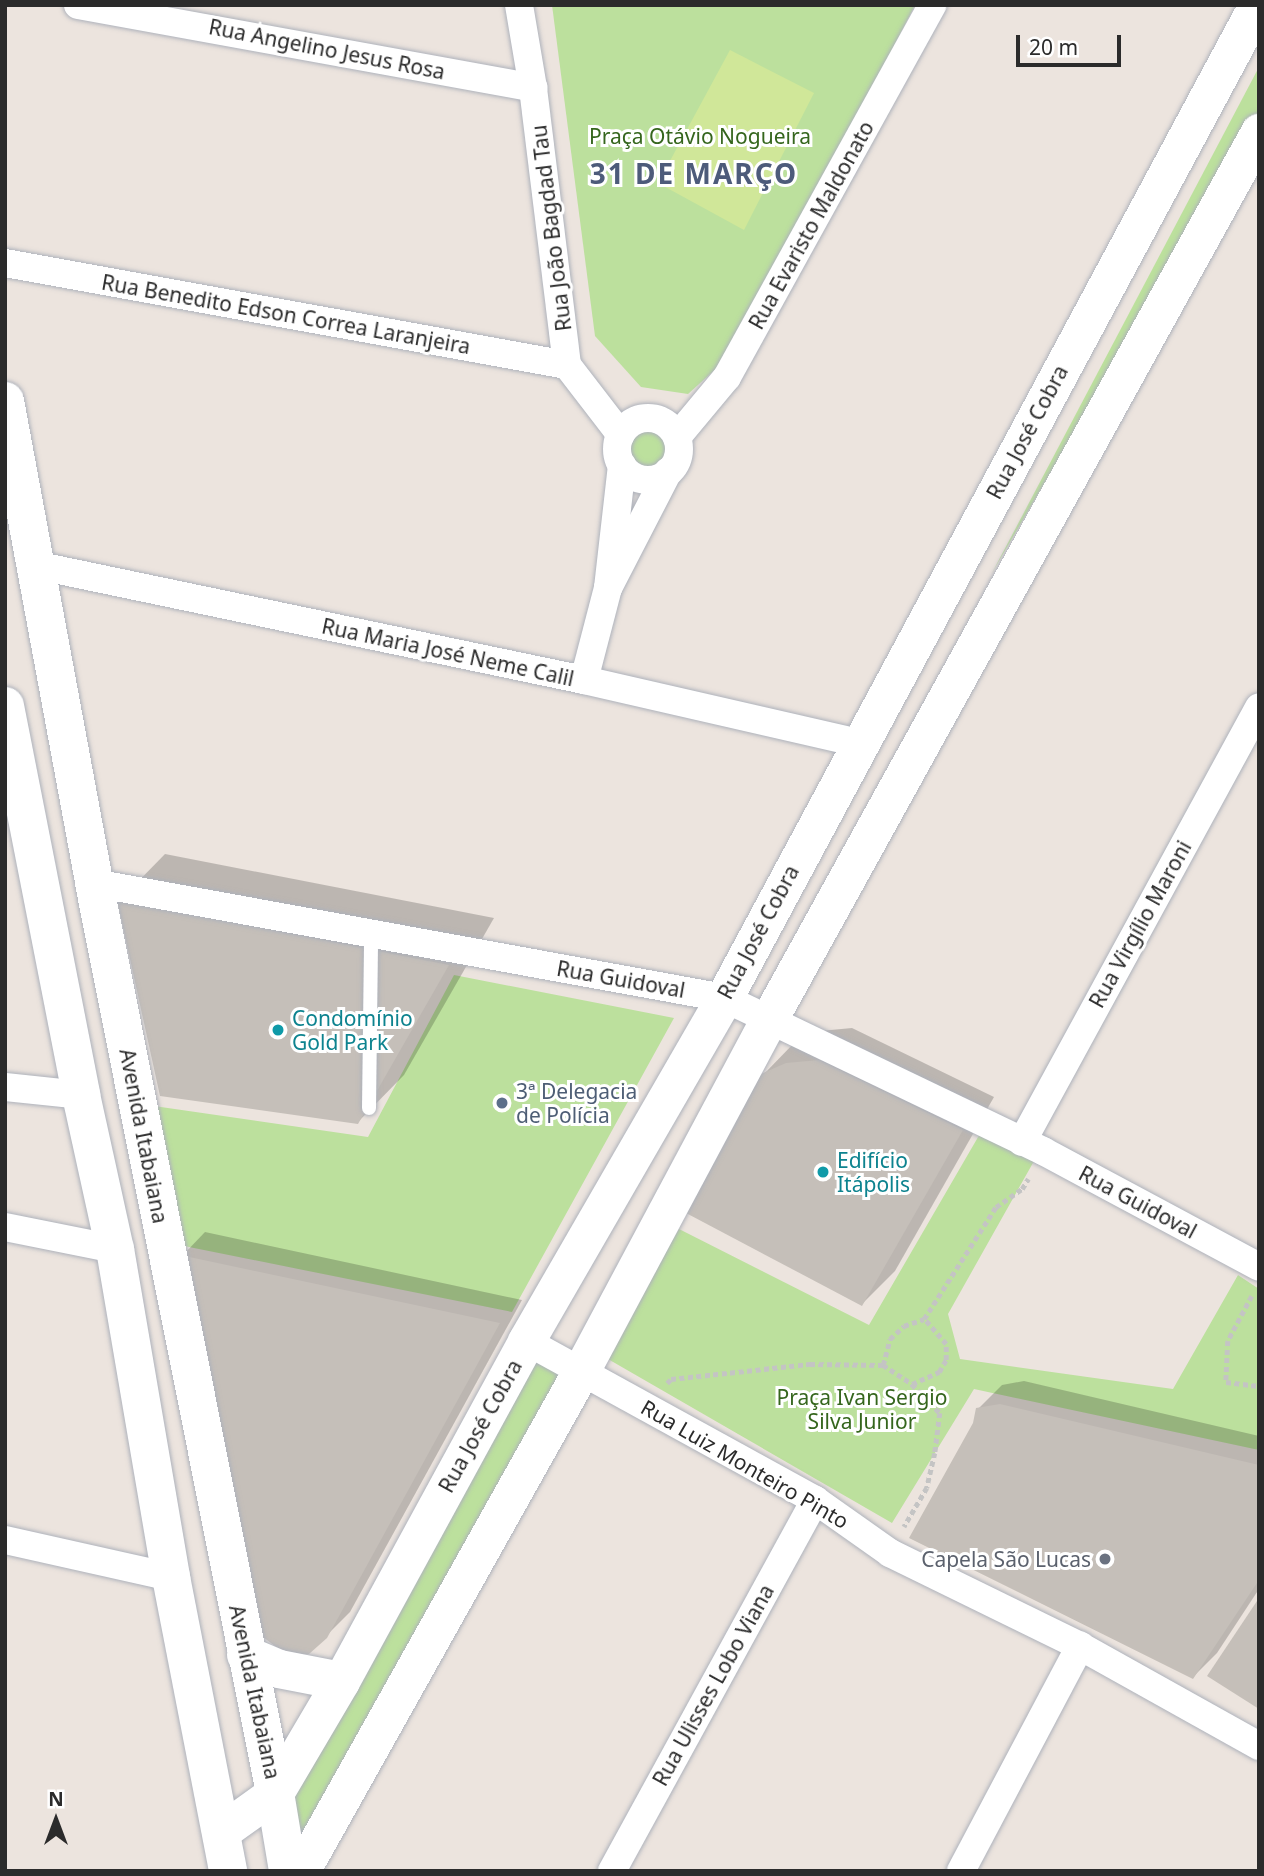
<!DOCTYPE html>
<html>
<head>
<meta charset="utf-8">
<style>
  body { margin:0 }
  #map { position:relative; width:1264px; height:1876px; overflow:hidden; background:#ece4de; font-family:"Noto Sans",sans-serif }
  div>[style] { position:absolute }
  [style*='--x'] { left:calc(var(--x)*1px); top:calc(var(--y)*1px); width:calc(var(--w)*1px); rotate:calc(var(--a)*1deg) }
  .green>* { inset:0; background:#bce09d }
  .round { border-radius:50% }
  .pitch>* { inset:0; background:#d0e799 }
  .shadow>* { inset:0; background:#0003 }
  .building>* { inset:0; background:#c5bfb9 }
  .path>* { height:4.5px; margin-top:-2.25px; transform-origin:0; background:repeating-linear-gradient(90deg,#c4c4c4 0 5px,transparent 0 8.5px) }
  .roads { filter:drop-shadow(0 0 2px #aeb2bb) drop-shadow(0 0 2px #aeb2bb) }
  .service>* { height:14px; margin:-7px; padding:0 7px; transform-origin:7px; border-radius:7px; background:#fff }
  .minor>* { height:28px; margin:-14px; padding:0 14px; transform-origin:14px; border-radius:14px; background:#fff }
  .minor>.ring { margin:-14px; padding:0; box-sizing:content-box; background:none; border:28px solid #fff; border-radius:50% }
  .tertiary>* { height:37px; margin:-18.5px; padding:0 18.5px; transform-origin:18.5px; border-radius:18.5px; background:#fff }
  .secondary>* { height:38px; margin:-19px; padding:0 19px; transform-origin:19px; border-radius:19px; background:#fff }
  .dots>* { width:19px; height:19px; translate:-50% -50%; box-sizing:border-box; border:4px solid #fff; border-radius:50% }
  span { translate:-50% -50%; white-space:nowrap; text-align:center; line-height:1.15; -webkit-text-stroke:6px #fff; paint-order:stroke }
  .street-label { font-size:21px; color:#2b2b2b }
  .park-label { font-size:21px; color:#35661d }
  .culture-label { font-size:21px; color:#0d838f }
  .left { translate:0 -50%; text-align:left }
  .service-label { font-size:21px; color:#4e5e75 }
  .worship-label { font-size:21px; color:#5b616d }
  .right { translate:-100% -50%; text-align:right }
  .district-label { font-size:28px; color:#4d5b7a; font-weight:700; letter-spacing:2px }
  .frame { position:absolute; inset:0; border:7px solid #2b2b2b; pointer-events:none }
  .north { position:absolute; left:21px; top:1785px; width:70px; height:70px; -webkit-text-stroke:5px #fff; paint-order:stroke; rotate:0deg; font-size:19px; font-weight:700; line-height:28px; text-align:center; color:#2b2b2b }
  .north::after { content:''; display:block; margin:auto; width:24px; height:32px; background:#2b2b2b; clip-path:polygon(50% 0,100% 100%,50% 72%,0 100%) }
  .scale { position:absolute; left:1016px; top:35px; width:105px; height:32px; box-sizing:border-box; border:4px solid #2b2b2b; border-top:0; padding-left:9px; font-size:21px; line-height:24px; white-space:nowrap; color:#2b2b2b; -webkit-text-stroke:5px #fff; paint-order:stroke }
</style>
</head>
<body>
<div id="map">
  <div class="green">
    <i style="clip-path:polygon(552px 5px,915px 5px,739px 348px,688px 394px,641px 387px,595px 336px)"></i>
    <i style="clip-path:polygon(1259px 67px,1259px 114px,992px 573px)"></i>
    <i class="round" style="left:624px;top:425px;width:48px;height:48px"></i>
    <i style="clip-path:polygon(454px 975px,674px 1018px,512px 1312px,184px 1246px,154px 1106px,368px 1137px)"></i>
    <i style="clip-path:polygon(981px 1132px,1038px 1154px,948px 1314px,960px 1359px,1173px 1389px,1238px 1275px,1259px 1289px,1259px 1450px,974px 1389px,892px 1523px,601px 1355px,679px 1229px,869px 1325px)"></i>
    <i style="clip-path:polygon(528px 1352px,571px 1375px,309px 1828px,294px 1836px,284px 1792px)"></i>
  </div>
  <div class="pitch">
    <i style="clip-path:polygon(730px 50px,814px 93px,744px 230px,658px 183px)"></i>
  </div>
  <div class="shadow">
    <i style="clip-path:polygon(165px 854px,494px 918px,404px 1075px,357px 1123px,119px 901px)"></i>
    <i style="clip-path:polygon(852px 1028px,994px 1097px,895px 1271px,862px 1304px,763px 1075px,796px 1041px,820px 1031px)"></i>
    <i style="clip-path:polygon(205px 1232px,522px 1300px,350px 1612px,325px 1637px,182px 1256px)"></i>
    <i style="clip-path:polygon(1024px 1381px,1259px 1436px,1259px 1589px,1217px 1653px,1193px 1677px,974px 1424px,978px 1409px,1002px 1385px)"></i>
  </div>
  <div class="building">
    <i style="clip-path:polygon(117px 900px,449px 965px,358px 1124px,160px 1096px)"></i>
    <i style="clip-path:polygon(819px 1060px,963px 1130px,862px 1306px,686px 1213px,746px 1096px,761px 1074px,786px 1063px)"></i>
    <i style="clip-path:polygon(180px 1255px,500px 1323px,327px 1638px,309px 1654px,288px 1656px,263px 1637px)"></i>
    <i style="clip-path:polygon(1000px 1404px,1259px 1465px,1259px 1580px,1193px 1679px,909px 1538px,973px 1423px,976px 1408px)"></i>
    <i style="clip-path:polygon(1259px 1598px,1259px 1709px,1207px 1676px)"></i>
  </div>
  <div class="path">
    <i style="--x:1252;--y:1296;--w:51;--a:118.1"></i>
    <i style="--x:1228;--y:1341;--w:41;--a:92.8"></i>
    <i style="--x:1226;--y:1382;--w:33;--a:7"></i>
    <i style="--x:883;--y:1365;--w:27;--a:-75"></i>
    <i style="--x:890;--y:1339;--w:19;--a:-43"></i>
    <i style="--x:904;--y:1326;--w:21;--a:-19"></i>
    <i style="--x:924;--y:1319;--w:133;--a:-57.3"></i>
    <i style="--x:996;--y:1207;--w:32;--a:-35"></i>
    <i style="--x:1022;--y:1189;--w:12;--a:-59"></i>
    <i style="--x:667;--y:1383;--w:6;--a:-45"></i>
    <i style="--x:671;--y:1379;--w:140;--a:-6.2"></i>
    <i style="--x:810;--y:1364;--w:73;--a:0.8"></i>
    <i style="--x:883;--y:1365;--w:35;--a:33"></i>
    <i style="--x:912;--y:1384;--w:40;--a:46"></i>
    <i style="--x:940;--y:1413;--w:40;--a:97.1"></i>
    <i style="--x:935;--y:1453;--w:36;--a:103"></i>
    <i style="--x:927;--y:1488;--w:45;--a:120.5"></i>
    <i style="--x:912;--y:1384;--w:30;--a:-24"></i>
    <i style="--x:939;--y:1372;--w:14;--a:-60"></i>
    <i style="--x:946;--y:1360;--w:16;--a:-90"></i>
    <i style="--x:946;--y:1344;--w:33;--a:-131"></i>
  </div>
  <div class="roads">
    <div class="service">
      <i style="--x:369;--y:1108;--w:174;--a:-89.3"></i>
    </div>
    <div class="minor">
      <i style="--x:78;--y:5;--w:463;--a:10.3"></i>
      <i style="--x:519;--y:5;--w:84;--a:80.4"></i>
      <i style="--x:533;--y:88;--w:279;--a:83"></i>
      <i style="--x:567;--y:365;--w:88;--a:52.4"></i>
      <i style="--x:5;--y:263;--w:571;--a:10.29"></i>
      <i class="ring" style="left:617px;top:418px;width:34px;height:34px"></i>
      <i style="--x:677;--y:437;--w:78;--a:-50.2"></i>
      <i style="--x:727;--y:377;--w:425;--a:-61.1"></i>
      <i style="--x:622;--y:465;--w:124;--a:96.5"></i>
      <i style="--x:608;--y:588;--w:131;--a:-62.7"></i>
      <i style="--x:35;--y:565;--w:561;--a:11.83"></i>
      <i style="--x:584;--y:680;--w:282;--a:12.9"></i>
      <i style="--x:584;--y:680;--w:95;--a:-75.4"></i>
      <i style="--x:94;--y:883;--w:640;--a:10.34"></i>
      <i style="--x:724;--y:998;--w:354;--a:25.6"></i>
      <i style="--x:1043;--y:1151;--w:245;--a:28.2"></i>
      <i style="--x:5;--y:1087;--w:76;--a:6"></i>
      <i style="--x:1022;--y:1142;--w:495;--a:-61.4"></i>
      <i style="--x:5;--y:1227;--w:112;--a:11.3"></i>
      <i style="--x:526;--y:1341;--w:330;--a:28.8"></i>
      <i style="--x:815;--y:1500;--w:92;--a:35.2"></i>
      <i style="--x:890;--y:1553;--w:212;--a:26.1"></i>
      <i style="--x:1080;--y:1646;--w:205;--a:29.2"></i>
      <i style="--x:5;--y:1540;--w:170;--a:12.6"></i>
      <i style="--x:612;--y:1871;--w:423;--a:-61.3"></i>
      <i style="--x:961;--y:1871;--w:255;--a:-62.1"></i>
    </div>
    <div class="tertiary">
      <i style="--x:222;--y:1831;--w:65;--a:-35.6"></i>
      <i style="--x:275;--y:1793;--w:130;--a:-59.5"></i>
      <i style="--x:341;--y:1681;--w:387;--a:-61.4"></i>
      <i style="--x:526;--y:1341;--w:396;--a:-60"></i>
      <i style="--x:724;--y:998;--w:1127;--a:-61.77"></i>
      <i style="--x:301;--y:1871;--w:573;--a:-60.75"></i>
      <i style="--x:581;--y:1371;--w:397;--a:-61.9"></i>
      <i style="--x:768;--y:1021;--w:1016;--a:-61.09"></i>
    </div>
    <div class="secondary">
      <i style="--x:5;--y:401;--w:490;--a:79.5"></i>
      <i style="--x:94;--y:883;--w:928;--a:78.75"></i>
      <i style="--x:275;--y:1793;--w:79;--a:80.5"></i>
      <i style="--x:5;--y:706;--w:396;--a:78.9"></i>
      <i style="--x:81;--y:1095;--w:158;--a:77.6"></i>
      <i style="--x:115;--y:1249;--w:333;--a:80.3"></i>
      <i style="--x:171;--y:1577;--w:299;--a:79"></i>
      <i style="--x:246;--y:1655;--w:36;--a:23"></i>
      <i style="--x:279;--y:1669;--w:63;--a:11"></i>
    </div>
  </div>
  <div class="dots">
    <i style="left:278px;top:1030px;background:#0f9aa8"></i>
    <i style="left:502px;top:1103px;background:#5c6f8a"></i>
    <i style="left:823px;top:1172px;background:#0f9aa8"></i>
    <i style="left:1105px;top:1559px;background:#6b7280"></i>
  </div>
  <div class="street-label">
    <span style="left:327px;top:49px;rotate:11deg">Rua Angelino Jesus Rosa</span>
    <span style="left:811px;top:225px;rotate:-61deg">Rua Evaristo Maldonato</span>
    <span style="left:551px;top:228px;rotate:-97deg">Rua João Bagdad Tau</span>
    <span style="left:286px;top:314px;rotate:10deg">Rua Benedito Edson Correa Laranjeira</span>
    <span style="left:1027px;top:432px;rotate:-62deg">Rua José Cobra</span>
    <span style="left:448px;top:652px;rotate:12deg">Rua Maria José Neme Calil</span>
    <span style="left:1140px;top:924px;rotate:-61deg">Rua Virgílio Maroni</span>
    <span style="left:758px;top:932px;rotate:-62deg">Rua José Cobra</span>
    <span style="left:621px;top:979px;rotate:10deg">Rua Guidoval</span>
    <span style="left:144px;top:1136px;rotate:79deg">Avenida Itabaiana</span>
    <span style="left:1138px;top:1202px;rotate:28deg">Rua Guidoval</span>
    <span style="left:480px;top:1426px;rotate:-61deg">Rua José Cobra</span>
    <span style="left:745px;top:1464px;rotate:30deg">Rua Luiz Monteiro Pinto</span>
    <span style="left:713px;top:1685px;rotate:-61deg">Rua Ulisses Lobo Viana</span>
    <span style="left:255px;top:1692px;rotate:78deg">Avenida Itabaiana</span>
  </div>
  <div class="park-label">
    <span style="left:700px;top:136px">Praça Otávio Nogueira</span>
    <span style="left:862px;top:1409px">Praça Ivan Sergio<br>Silva Junior</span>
  </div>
  <div class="culture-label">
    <span class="left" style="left:292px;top:1030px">Condomínio<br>Gold Park</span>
    <span class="left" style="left:837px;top:1172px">Edifício<br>Itápolis</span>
  </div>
  <div class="service-label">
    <span class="left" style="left:516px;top:1103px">3ª Delegacia<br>de Polícia</span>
  </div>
  <div class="worship-label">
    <span class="right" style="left:1091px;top:1559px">Capela São Lucas</span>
  </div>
  <div class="district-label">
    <span style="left:694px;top:173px">31 DE MARÇO</span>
  </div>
  <div class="frame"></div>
  <div class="north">N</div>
  <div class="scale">20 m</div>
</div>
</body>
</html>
